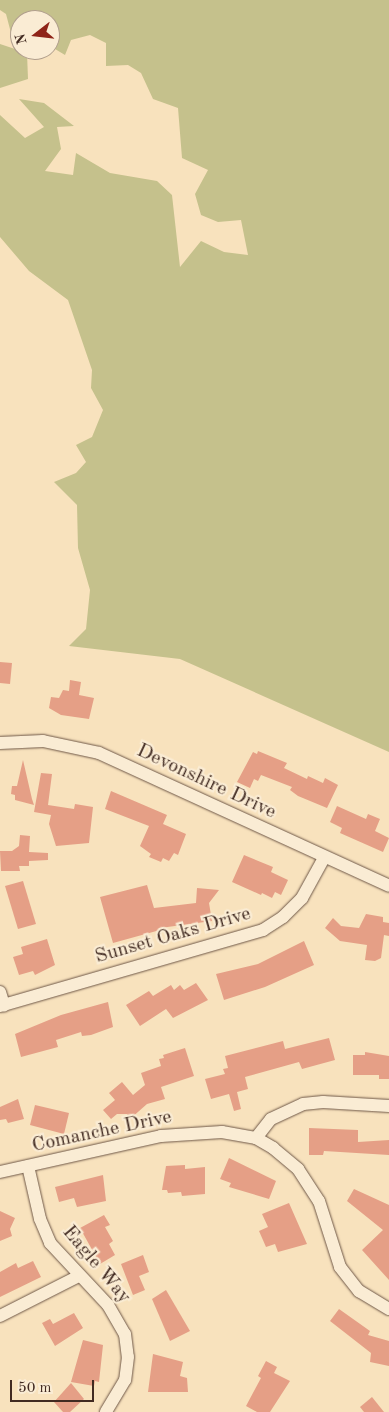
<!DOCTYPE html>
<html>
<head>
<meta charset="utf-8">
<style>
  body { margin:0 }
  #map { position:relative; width:389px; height:1412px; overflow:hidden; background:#f8e2bd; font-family:"Old Standard TT",serif }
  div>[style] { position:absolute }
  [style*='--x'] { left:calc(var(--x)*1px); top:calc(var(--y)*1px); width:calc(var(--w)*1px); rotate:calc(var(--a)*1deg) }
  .green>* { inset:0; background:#c5c18c }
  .building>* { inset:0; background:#e59f86 }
  .roads { filter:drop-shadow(0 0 1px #6f5848) drop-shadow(0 0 1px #6f5848) }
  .minor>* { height:12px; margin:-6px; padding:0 6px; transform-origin:6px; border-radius:6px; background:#faecd4 }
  span { translate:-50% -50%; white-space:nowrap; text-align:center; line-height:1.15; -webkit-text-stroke:4.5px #faecd4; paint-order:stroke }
  .street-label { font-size:20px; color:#412a21 }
  .north { position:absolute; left:10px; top:10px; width:50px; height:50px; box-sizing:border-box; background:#faecd4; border:1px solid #b09e8c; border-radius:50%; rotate:254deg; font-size:14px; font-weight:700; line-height:20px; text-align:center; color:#412a21 }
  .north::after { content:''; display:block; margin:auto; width:18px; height:22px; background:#8f2418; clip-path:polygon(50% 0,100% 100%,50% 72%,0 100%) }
  .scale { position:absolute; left:10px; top:1380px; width:84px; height:22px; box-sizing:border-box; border:2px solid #412a21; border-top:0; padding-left:6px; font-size:15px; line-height:18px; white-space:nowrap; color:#412a21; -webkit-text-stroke:4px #faecd4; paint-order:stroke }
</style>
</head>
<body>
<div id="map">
  <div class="green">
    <i style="clip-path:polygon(0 0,389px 0,389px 752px,180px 659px,69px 646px,86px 629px,90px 590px,78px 548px,77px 505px,54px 482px,76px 473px,86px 462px,76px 445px,92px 437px,103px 410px,91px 388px,92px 370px,68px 300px,29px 271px,0 237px,0 115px,25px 138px,44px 127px,19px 99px,44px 103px,74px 126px,57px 127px,61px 149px,45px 171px,73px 175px,76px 153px,110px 173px,157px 181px,172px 195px,180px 267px,201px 241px,224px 252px,248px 255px,241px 220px,218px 222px,201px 215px,195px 194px,208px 170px,182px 158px,178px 108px,153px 99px,141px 73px,128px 65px,106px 66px,106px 43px,90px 35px,71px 40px,65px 55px,50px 46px,50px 20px,20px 20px,20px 36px,11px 33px,6px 14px,0 10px)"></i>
    <i style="clip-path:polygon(0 44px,27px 53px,28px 79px,0 88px)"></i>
  </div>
  <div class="building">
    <i style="clip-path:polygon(0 662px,12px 663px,10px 684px,0 683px)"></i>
    <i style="clip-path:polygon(70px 680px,81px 682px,79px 695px,94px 698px,89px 719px,61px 715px,49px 708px,51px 697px,59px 698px,63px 690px,69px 691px)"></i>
    <i style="clip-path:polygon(258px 751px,287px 763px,284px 768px,307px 779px,308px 776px,323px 783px,325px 778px,338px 785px,327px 808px,298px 796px,290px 790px,292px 787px,261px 775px,258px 781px,254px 779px,250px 788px,237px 782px,253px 752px,257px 754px)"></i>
    <i style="clip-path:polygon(23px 760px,32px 799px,34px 805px,15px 800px,15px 795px,11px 794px,12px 786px,17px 786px)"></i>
    <i style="clip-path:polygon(41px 773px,52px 774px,48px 805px,74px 809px,75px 804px,93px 807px,89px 843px,56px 846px,49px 824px,51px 815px,34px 812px)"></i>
    <i style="clip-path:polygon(111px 791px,167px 815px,163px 824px,186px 834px,178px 855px,174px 853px,169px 861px,163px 858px,161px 862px,149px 857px,151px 854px,140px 846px,149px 826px,105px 809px)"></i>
    <i style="clip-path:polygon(337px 806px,366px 819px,368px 814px,380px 819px,375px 831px,389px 838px,383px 852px,340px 833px,342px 828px,330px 822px)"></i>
    <i style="clip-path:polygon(20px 835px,30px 836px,29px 852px,48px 853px,48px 860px,29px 861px,29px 866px,19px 866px,20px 871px,1px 871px,0 851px,12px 851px,19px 846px)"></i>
    <i style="clip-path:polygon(244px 855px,273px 867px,271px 872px,288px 880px,281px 895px,275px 892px,272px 898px,262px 893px,261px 895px,232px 882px)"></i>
    <i style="clip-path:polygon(23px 881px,36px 924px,18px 929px,5px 886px)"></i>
    <i style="clip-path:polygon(147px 885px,154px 908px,196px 903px,197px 888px,219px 890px,209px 903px,212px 921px,160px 928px,160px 930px,113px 943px,100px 897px)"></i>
    <i style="clip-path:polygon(366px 914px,383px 917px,383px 922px,389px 923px,389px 936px,384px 935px,381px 958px,375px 961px,365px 960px,367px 945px,340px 941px,325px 928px,333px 918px,341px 926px,359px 928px)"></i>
    <i style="clip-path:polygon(47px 939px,55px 965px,35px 975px,33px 971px,19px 975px,13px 957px,23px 954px,21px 947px)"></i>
    <i style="clip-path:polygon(304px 941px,314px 965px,265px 987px,224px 1000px,216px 974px,258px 964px)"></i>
    <i style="clip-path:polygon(196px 983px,208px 1000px,173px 1018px,166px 1009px,140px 1026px,126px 1005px,149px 991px,153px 996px,171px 985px,174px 990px,180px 985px,184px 990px)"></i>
    <i style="clip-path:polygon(108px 1002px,113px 1027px,91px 1035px,82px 1036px,81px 1032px,56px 1040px,58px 1047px,21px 1057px,15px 1034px,61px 1015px)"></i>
    <i style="clip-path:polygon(329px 1038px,335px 1060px,302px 1069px,299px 1062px,245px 1077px,248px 1089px,237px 1092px,241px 1109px,234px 1111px,229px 1094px,211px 1099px,205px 1079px,225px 1074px,223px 1069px,228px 1068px,225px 1056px,283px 1041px,285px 1049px)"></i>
    <i style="clip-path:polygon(185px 1048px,194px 1076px,161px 1087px,165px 1099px,147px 1104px,130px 1119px,127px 1114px,117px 1114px,111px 1119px,103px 1110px,115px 1100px,109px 1093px,122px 1082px,133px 1095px,145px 1085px,141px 1073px,161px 1066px,159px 1059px,164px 1058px,163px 1055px)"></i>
    <i style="clip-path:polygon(365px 1052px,389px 1056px,389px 1079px,379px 1079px,379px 1075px,353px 1075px,353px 1055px,365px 1055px)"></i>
    <i style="clip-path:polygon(18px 1099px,24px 1119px,8px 1123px,6px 1119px,0 1120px,0 1107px)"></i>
    <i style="clip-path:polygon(35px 1105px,69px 1113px,64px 1134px,30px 1125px)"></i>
    <i style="clip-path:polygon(309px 1128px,358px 1130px,358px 1142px,389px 1140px,389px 1155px,324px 1151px,323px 1155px,309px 1155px)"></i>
    <i style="clip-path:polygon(229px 1158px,276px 1181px,269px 1199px,229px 1187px,231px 1183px,220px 1179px)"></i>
    <i style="clip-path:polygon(185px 1165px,185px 1169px,205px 1167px,205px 1194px,182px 1196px,181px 1192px,168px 1193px,167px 1190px,162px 1190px,166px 1166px)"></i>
    <i style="clip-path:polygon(103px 1175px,106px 1201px,77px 1207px,74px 1198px,59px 1202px,55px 1187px)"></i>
    <i style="clip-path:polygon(354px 1189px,389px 1205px,389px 1280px,362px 1250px,383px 1230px,347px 1201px)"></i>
    <i style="clip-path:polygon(289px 1203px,307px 1244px,278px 1252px,275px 1244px,266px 1247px,259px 1231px,268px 1227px,262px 1214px)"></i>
    <i style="clip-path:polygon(0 1211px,15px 1218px,10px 1229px,12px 1236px,0 1241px)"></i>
    <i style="clip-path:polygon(104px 1215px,110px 1225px,105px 1227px,113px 1241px,109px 1244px,115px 1255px,100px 1264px,80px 1228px)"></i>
    <i style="clip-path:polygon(143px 1255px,149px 1272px,139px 1276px,145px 1290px,133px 1295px,121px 1264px)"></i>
    <i style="clip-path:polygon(33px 1261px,41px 1277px,0 1297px,0 1272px,16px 1263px,18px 1268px)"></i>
    <i style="clip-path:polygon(166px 1290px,190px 1331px,170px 1341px,152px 1299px)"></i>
    <i style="clip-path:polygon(339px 1309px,370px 1331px,368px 1335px,389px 1341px,389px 1366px,370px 1362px,371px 1353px,330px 1321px)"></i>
    <i style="clip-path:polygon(74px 1313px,83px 1328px,55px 1346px,42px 1323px,50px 1319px,53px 1324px)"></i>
    <i style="clip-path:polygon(83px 1340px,103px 1345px,99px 1382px,95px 1381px,94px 1386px,71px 1382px)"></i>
    <i style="clip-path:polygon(153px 1354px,183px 1362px,180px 1376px,187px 1378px,188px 1392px,148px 1392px)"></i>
    <i style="clip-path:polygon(266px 1361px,277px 1367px,274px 1373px,290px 1381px,270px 1412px,257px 1412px,246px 1406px,261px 1378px,258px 1376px)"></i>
    <i style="clip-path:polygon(71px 1383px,84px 1399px,70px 1412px,63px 1412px,54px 1402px)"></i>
    <i style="clip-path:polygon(372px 1397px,384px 1412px,364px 1412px,360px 1407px)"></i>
  </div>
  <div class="roads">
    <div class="minor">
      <i style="--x:0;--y:743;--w:43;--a:-2.7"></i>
      <i style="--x:43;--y:741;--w:57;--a:12.1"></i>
      <i style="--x:99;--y:753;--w:319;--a:24.6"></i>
      <i style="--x:0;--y:992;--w:14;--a:73"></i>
      <i style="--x:0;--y:1006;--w:274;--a:-16.1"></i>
      <i style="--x:263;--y:930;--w:24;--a:-33"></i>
      <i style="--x:283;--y:917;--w:27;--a:-45"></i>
      <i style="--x:302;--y:898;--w:46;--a:-61.2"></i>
      <i style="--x:256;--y:1138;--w:24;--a:-52"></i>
      <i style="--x:271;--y:1119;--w:35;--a:-25"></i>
      <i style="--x:303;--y:1104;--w:20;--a:-6"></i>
      <i style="--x:323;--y:1102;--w:66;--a:3.5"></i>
      <i style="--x:28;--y:1166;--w:54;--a:77.2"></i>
      <i style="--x:40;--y:1219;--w:26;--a:67"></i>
      <i style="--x:50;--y:1243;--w:85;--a:46.9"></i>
      <i style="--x:108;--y:1305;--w:34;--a:60"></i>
      <i style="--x:125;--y:1334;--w:23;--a:83"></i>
      <i style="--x:128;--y:1357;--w:23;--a:97"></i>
      <i style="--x:125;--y:1380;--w:37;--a:121"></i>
      <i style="--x:0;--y:1172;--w:165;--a:-12.6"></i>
      <i style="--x:161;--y:1136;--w:61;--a:-3.8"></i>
      <i style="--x:222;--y:1132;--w:35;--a:10"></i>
      <i style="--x:256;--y:1138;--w:20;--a:30"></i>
      <i style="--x:273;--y:1148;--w:33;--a:40"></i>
      <i style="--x:298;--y:1169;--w:38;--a:57"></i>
      <i style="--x:319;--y:1201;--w:69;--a:72.3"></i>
      <i style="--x:340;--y:1267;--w:31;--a:52"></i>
      <i style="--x:359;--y:1291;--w:35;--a:31"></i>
      <i style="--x:0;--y:1316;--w:89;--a:-26.9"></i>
    </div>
  </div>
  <div class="street-label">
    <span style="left:206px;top:782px;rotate:25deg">Devonshire Drive</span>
    <span style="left:173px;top:936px;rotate:-16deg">Sunset Oaks Drive</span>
    <span style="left:102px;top:1132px;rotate:-12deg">Comanche Drive</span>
    <span style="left:96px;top:1265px;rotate:50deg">Eagle Way</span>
  </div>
  <div class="north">N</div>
  <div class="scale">50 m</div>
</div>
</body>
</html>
